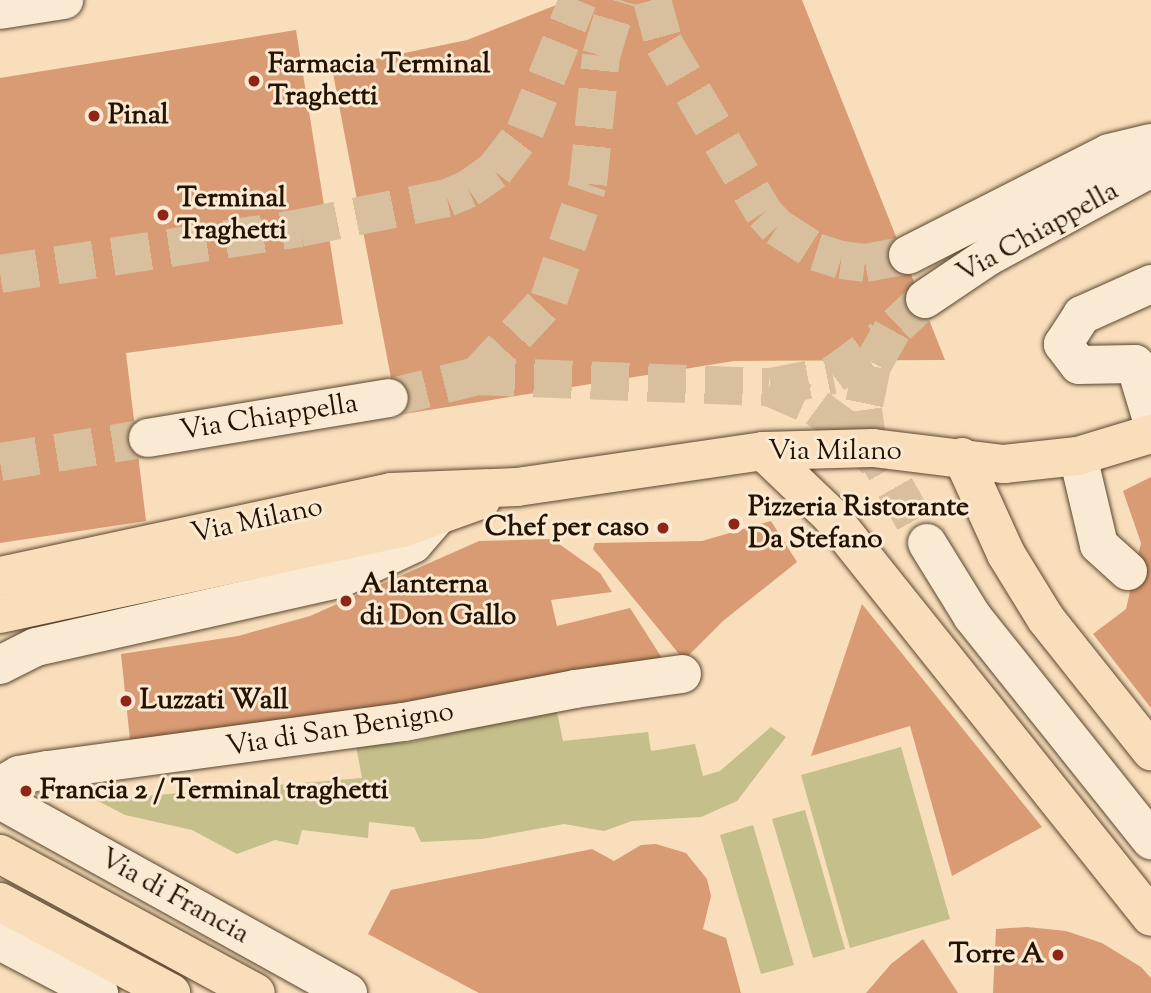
<!DOCTYPE html>
<html>
<head>
<meta charset="utf-8">
<style>
  body { margin:0 }
  #map { position:relative; width:1151px; height:993px; overflow:hidden; background:#f8debb; font-family:"Sorts Mill Goudy",serif }
  div>[style] { position:absolute }
  [style*='--x'] { left:calc(var(--x)*1px); top:calc(var(--y)*1px); width:calc(var(--w)*1px); rotate:calc(var(--a)*1deg) }
  .green>* { inset:0; background:#c5bf8b }
  .building>* { inset:0; background:#d89b73 }
  .minor-tunnel>* { height:38px; margin-top:-19px; transform-origin:0; background:repeating-linear-gradient(90deg,#d8c09f 0 38px,transparent 0 57px) }
  .roads { filter:drop-shadow(0 0 2px #5a462f) drop-shadow(0 0 2px #5a462f) }
  .minor>* { height:38px; margin:-19px; padding:0 19px; transform-origin:19px; border-radius:19px; background:#faead3 }
  .major>* { height:38px; margin:-19px; padding:0 19px; transform-origin:19px; border-radius:19px; background:#f8debb }
  .highway>* { height:38px; margin:-19px; padding:0 19px; transform-origin:19px; border-radius:19px; background:#f8debb }
  .dots>* { width:19px; height:19px; translate:-50% -50%; box-sizing:border-box; border:4px solid #faead3; border-radius:50% }
  span { translate:-50% -50%; white-space:nowrap; text-align:center; line-height:1.15; -webkit-text-stroke:6px #faead3; paint-order:stroke }
  .poi-label { font-size:28px; color:#251300; font-weight:700 }
  .left { translate:0 -50%; text-align:left }
  .right { translate:-100% -50%; text-align:right }
  .street-label { font-size:28px; color:#251300 }
</style>
</head>
<body>
<div id="map">
  <div class="green">
    <i style="clip-path:polygon(556px 707px,563px 741px,648px 732px,651px 751px,695px 744px,703px 776px,720px 771px,771px 727px,786px 737px,737px 801px,701px 817px,632px 821px,604px 831px,564px 824px,482px 839px,421px 842px,414px 827px,369px 822px,368px 838px,302px 830px,298px 845px,275px 840px,237px 854px,192px 830px,125px 815px,96px 800px,362px 778px,356px 746px,413px 742px)"></i>
    <i style="clip-path:polygon(901px 747px,950px 919px,850px 948px,801px 775px)"></i>
    <i style="clip-path:polygon(805px 810px,845px 949px,813px 958px,772px 819px)"></i>
    <i style="clip-path:polygon(753px 825px,794px 965px,761px 974px,720px 835px)"></i>
  </div>
  <div class="building">
    <i style="clip-path:polygon(569px 0,802px 0,945px 360px,734px 361px,398px 415px,332px 68px,467px 40px)"></i>
    <i style="clip-path:polygon(296px 30px,343px 324px,126px 353px,146px 521px,0 543px,0 78px)"></i>
    <i style="clip-path:polygon(1151px 477px,1151px 708px,1093px 634px,1126px 609px,1141px 543px,1123px 491px)"></i>
    <i style="clip-path:polygon(771px 521px,797px 562px,723px 621px,684px 660px,593px 549px,595px 543px,702px 541px)"></i>
    <i style="clip-path:polygon(552px 539px,600px 573px,612px 592px,551px 600px,557px 626px,630px 608px,669px 669px,434px 708px,130px 740px,121px 654px,238px 636px,310px 616px,479px 541px)"></i>
    <i style="clip-path:polygon(862px 604px,1042px 827px,952px 876px,910px 726px,811px 756px)"></i>
    <i style="clip-path:polygon(656px 844px,686px 853px,707px 879px,711px 896px,703px 929px,726px 938px,741px 993px,479px 993px,368px 934px,391px 890px,592px 849px,614px 861px,641px 845px)"></i>
    <i style="clip-path:polygon(1027px 927px,1066px 931px,1102px 943px,1141px 967px,1151px 978px,1151px 993px,993px 993px,996px 929px)"></i>
    <i style="clip-path:polygon(923px 939px,958px 993px,866px 993px,891px 964px)"></i>
  </div>
  <div class="minor-tunnel">
    <i style="--x:652;--y:0;--w:46;--a:74.7"></i>
    <i style="--x:664;--y:44;--w:196;--a:59.4"></i>
    <i style="--x:764;--y:213;--w:19;--a:47"></i>
    <i style="--x:777;--y:227;--w:46;--a:32.7"></i>
    <i style="--x:816;--y:252;--w:26;--a:18"></i>
    <i style="--x:841;--y:260;--w:24;--a:7"></i>
    <i style="--x:865;--y:263;--w:44;--a:-10.5"></i>
    <i style="--x:0;--y:274;--w:304;--a:-8.7"></i>
    <i style="--x:300;--y:228;--w:150;--a:-11.5"></i>
    <i style="--x:447;--y:198;--w:23;--a:-23"></i>
    <i style="--x:468;--y:189;--w:32;--a:-35"></i>
    <i style="--x:494;--y:171;--w:51;--a:-52.2"></i>
    <i style="--x:525;--y:131;--w:141;--a:-68"></i>
    <i style="--x:925;--y:299;--w:45;--a:136.8"></i>
    <i style="--x:892;--y:330;--w:41;--a:119.1"></i>
    <i style="--x:872;--y:366;--w:45;--a:101.6"></i>
    <i style="--x:863;--y:410;--w:28;--a:82"></i>
    <i style="--x:867;--y:438;--w:121;--a:60.3"></i>
    <i style="--x:477;--y:376;--w:105;--a:-46.9"></i>
    <i style="--x:549;--y:299;--w:121;--a:-71.3"></i>
    <i style="--x:588;--y:184;--w:129;--a:-84.2"></i>
    <i style="--x:601;--y:56;--w:59;--a:-73.1"></i>
    <i style="--x:771;--y:387;--w:63;--a:-11"></i>
    <i style="--x:833;--y:375;--w:61;--a:-36.3"></i>
    <i style="--x:389;--y:398;--w:91;--a:-14"></i>
    <i style="--x:477;--y:376;--w:292;--a:2.2"></i>
    <i style="--x:769;--y:387;--w:52;--a:23.6"></i>
    <i style="--x:817;--y:408;--w:42;--a:36.3"></i>
    <i style="--x:851;--y:433;--w:42;--a:46.9"></i>
    <i style="--x:0;--y:462;--w:150;--a:-9.2"></i>
  </div>
  <div class="roads">
    <div class="minor">
      <i style="--x:0;--y:10;--w:65;--a:-8.9"></i>
      <i style="--x:908;--y:255;--w:225;--a:-26.9"></i>
      <i style="--x:1109;--y:153;--w:43;--a:-13.4"></i>
      <i style="--x:1151;--y:284;--w:76;--a:155.8"></i>
      <i style="--x:1082;--y:315;--w:35;--a:123"></i>
      <i style="--x:1063;--y:344;--w:26;--a:53"></i>
      <i style="--x:1079;--y:365;--w:56;--a:-1"></i>
      <i style="--x:1135;--y:364;--w:55;--a:73.2"></i>
      <i style="--x:925;--y:299;--w:77;--a:-33.9"></i>
      <i style="--x:989;--y:256;--w:184;--a:-28.5"></i>
      <i style="--x:148;--y:438;--w:244;--a:-9.4"></i>
      <i style="--x:1078;--y:456;--w:91;--a:76.7"></i>
      <i style="--x:1099;--y:545;--w:39;--a:42"></i>
      <i style="--x:927;--y:543;--w:86;--a:58.3"></i>
      <i style="--x:972;--y:616;--w:287;--a:51.4"></i>
      <i style="--x:0;--y:665;--w:40;--a:-26.6"></i>
      <i style="--x:36;--y:647;--w:313;--a:-12.7"></i>
      <i style="--x:341;--y:578;--w:80;--a:-25.3"></i>
      <i style="--x:413;--y:544;--w:38;--a:-49"></i>
      <i style="--x:0;--y:786;--w:22;--a:-30"></i>
      <i style="--x:19;--y:775;--w:29;--a:-10"></i>
      <i style="--x:48;--y:770;--w:359;--a:-7.7"></i>
      <i style="--x:404;--y:722;--w:174;--a:-10.9"></i>
      <i style="--x:575;--y:689;--w:108;--a:-8"></i>
      <i style="--x:0;--y:800;--w:398;--a:29"></i>
      <i style="--x:0;--y:941;--w:112;--a:27.7"></i>
    </div>
    <div class="major">
      <i style="--x:763;--y:451;--w:93;--a:43.7"></i>
      <i style="--x:830;--y:515;--w:514;--a:51.39"></i>
      <i style="--x:962;--y:457;--w:107;--a:65.6"></i>
      <i style="--x:1006;--y:554;--w:76;--a:58.4"></i>
      <i style="--x:1046;--y:619;--w:169;--a:51.5"></i>
      <i style="--x:0;--y:576;--w:400;--a:-12.1"></i>
      <i style="--x:391;--y:492;--w:126;--a:-2.3"></i>
      <i style="--x:517;--y:487;--w:249;--a:-8.3"></i>
      <i style="--x:763;--y:451;--w:110;--a:-1.6"></i>
      <i style="--x:873;--y:448;--w:132;--a:7"></i>
      <i style="--x:1004;--y:464;--w:74;--a:-6.2"></i>
      <i style="--x:1078;--y:456;--w:76;--a:-16.8"></i>
      <i style="--x:0;--y:614;--w:411;--a:-12.1"></i>
      <i style="--x:402;--y:528;--w:84;--a:-19.5"></i>
    </div>
    <div class="highway">
      <i style="--x:0;--y:854;--w:291;--a:28.5"></i>
      <i style="--x:0;--y:902;--w:194;--a:28"></i>
    </div>
  </div>
  <div class="dots">
    <i style="left:254px;top:81px;background:#8f2418"></i>
    <i style="left:94px;top:116px;background:#8f2418"></i>
    <i style="left:163px;top:215px;background:#8f2418"></i>
    <i style="left:734px;top:524px;background:#8f2418"></i>
    <i style="left:663px;top:528px;background:#8f2418"></i>
    <i style="left:346px;top:601px;background:#8f2418"></i>
    <i style="left:126px;top:701px;background:#8f2418"></i>
    <i style="left:26px;top:791px;background:#8f2418"></i>
    <i style="left:1058px;top:955px;background:#8f2418"></i>
  </div>
  <div class="poi-label">
    <span class="left" style="left:268px;top:81px">Farmacia Terminal<br>Traghetti</span>
    <span class="left" style="left:108px;top:116px">Pinal</span>
    <span class="left" style="left:177px;top:215px">Terminal<br>Traghetti</span>
    <span class="left" style="left:748px;top:524px">Pizzeria Ristorante<br>Da Stefano</span>
    <span class="right" style="left:649px;top:528px">Chef per caso</span>
    <span class="left" style="left:360px;top:601px">A lanterna<br>di Don Gallo</span>
    <span class="left" style="left:140px;top:701px">Luzzati Wall</span>
    <span class="left" style="left:40px;top:791px">Francia 2 / Terminal traghetti</span>
    <span class="right" style="left:1044px;top:955px">Torre A</span>
  </div>
  <div class="street-label">
    <span style="left:1038px;top:233px;rotate:-29deg">Via Chiappella</span>
    <span style="left:269px;top:418px;rotate:-9deg">Via Chiappella</span>
    <span style="left:835px;top:452px">Via Milano</span>
    <span style="left:257px;top:521px;rotate:-12deg">Via Milano</span>
    <span style="left:340px;top:730px;rotate:-9deg">Via di San Benigno</span>
    <span style="left:174px;top:897px;rotate:29deg">Via di Francia</span>
  </div>
</div>
</body>
</html>
